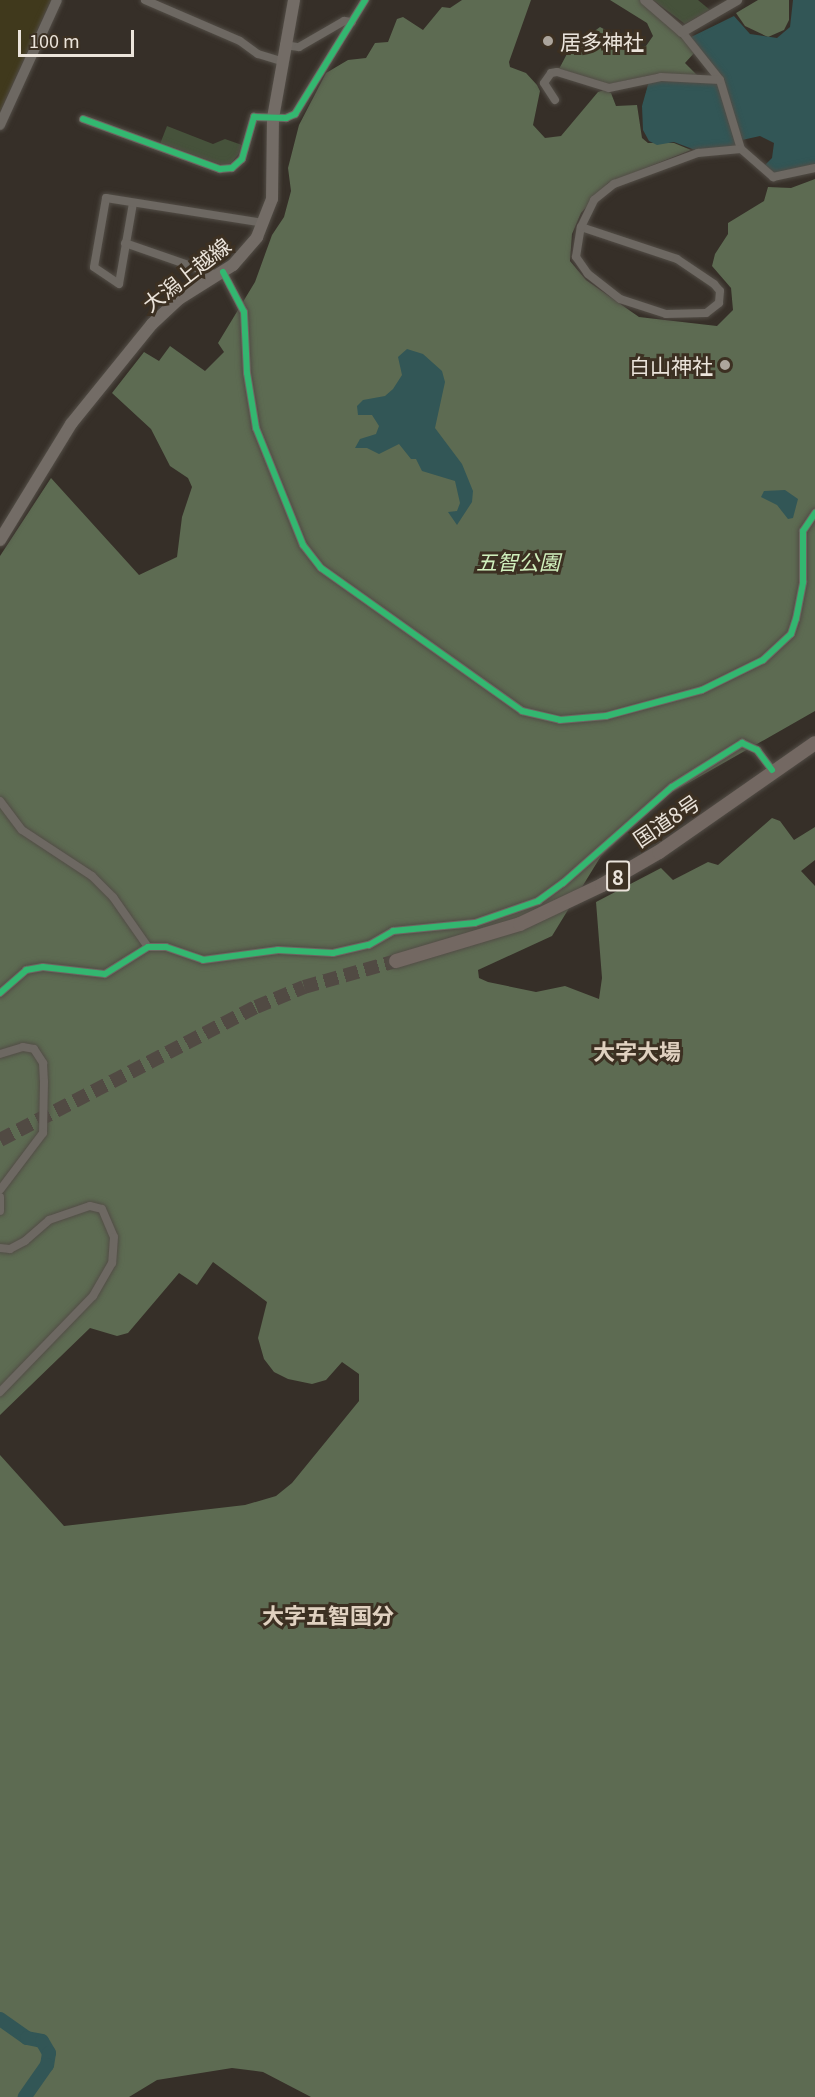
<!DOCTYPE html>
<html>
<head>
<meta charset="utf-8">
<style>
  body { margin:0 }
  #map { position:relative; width:815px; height:2097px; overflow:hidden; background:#362f28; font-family:Georgia,"Noto Sans JP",serif }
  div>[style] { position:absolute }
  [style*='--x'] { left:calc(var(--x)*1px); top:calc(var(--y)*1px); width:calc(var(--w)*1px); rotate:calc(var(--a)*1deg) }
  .green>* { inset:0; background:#46523b }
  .forest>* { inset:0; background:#5d6b52 }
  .sand>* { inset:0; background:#40391c }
  .water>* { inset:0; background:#325656 }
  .river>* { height:14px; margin:-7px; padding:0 7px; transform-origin:7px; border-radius:7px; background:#325656 }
  .trunk-tunnel>* { height:14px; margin-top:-7px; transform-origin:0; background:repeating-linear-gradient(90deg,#514a43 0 14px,transparent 0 21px) }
  .roads { filter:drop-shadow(0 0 2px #524d46) drop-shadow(0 0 2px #524d46) }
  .minor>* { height:8px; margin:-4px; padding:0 4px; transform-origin:4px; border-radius:4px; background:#6d6862 }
  .tertiary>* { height:10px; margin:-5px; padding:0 5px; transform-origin:5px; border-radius:5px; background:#6d6862 }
  .secondary>* { height:12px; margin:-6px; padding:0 6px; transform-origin:6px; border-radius:6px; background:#736c66 }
  .trunk>* { height:14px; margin:-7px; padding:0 7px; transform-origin:7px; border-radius:7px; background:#736862 }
  .cycleway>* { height:6px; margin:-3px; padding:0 3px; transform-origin:3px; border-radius:3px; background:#33b770 }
  .dots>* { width:16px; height:16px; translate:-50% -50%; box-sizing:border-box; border:3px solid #3c3022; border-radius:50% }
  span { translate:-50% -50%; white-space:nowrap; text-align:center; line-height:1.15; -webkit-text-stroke:6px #3c3022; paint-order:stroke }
  .shield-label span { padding:2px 4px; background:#3c3022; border:2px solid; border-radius:4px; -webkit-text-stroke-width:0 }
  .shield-label { font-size:20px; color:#ebe4db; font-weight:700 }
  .poi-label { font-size:21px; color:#ebe4db }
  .left { translate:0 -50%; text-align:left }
  .right { translate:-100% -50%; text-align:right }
  .street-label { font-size:21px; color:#ebe4db }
  .park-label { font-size:21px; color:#d0f0bd; font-style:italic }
  .neighbourhood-label { font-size:22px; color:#e0d1c0; font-weight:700 }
  .scale { position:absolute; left:18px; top:30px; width:116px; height:27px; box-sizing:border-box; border:3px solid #ebe4db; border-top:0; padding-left:8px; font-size:18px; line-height:21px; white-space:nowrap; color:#ebe4db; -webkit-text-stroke:4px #3c3022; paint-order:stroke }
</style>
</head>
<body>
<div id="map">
  <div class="green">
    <i style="clip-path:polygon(653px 0,698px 0,710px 10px,685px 24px)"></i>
    <i style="clip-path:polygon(167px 126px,213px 144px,225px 139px,242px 145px,240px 152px,230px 165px,221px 166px,160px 144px)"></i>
  </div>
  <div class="forest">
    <i style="clip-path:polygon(462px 0,531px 0,509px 62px,510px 67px,526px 73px,537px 85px,540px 91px,533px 125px,545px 138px,561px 136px,598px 92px,604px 90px,611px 93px,616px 106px,637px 105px,642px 138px,648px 143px,674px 143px,691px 150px,608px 183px,581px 213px,572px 234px,570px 261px,586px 280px,639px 317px,717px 326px,733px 310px,731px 288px,712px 266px,715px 254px,728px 234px,728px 223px,764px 201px,768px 187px,791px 188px,815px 179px,815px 711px,669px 794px,601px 856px,552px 936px,478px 970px,479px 978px,488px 982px,536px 992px,565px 986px,599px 999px,602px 978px,596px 902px,661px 868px,673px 880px,708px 862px,718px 865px,772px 818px,780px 821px,794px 840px,815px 827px,815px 860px,801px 871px,815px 886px,815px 2097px,311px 2097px,263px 2072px,232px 2068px,157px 2080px,129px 2097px,0 2097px,0 1455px,64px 1526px,245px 1505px,276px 1496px,292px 1483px,359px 1401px,359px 1374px,342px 1362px,326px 1380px,312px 1384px,288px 1379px,274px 1372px,264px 1359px,258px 1338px,267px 1302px,213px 1262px,197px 1285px,179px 1273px,128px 1333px,117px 1336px,90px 1328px,0 1415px,0 556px,51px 478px,139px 575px,177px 557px,182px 517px,192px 487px,188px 478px,170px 466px,151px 429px,112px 393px,144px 352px,159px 361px,170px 346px,205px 371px,224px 352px,218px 343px,255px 282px,272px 235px,284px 217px,291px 191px,288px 168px,299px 125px,326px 73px,348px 60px,366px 58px,375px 43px,388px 42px,397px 19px,403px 17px,423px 30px,442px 7px,450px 8px)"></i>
    <i style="clip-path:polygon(610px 0,640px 0,677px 31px,695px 52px,685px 63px,699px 77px,657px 74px,609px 84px,559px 69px,569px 50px,600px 27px,640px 48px,646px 46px,653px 36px,647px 23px)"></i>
    <i style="clip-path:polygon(758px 0,789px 0,789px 20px,784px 30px,768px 37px,745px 26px,736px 13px)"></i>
  </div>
  <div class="sand">
    <i style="clip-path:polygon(0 0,51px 0,0 112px)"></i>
  </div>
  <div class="water">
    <i style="clip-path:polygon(793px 0,815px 0,815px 165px,777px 175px,764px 166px,772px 158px,774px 143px,760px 136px,742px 140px,723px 80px,691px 37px,734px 16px,750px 34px,777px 38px,790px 27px)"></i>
    <i style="clip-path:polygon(649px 81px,718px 82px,737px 146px,695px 150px,674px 142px,657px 145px,649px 141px,643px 130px,642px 106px)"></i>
    <i style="clip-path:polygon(407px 349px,423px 354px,442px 371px,445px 382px,435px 428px,462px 464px,473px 491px,472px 502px,457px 525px,448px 512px,457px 511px,460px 503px,455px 481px,422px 471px,416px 459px,411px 459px,399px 444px,379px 454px,367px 448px,355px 448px,360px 439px,376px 434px,379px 426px,372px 415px,358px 415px,357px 406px,363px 400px,385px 396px,393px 389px,402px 375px,398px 357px)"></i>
    <i style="clip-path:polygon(785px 490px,798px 499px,793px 518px,788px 519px,777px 505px,761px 497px,764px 491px)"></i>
  </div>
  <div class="river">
    <i style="--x:0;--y:2019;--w:33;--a:35"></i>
    <i style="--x:27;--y:2038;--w:15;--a:11"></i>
    <i style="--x:42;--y:2041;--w:14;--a:60"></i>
    <i style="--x:49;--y:2053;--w:12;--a:99"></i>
    <i style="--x:47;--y:2065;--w:39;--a:125"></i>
  </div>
  <div class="trunk-tunnel">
    <i style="--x:0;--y:1140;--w:288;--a:-27.5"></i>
    <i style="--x:256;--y:1007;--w:52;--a:-22.6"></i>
    <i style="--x:304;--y:987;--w:96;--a:-15.8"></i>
  </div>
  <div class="roads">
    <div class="minor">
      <i style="--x:145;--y:0;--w:103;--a:23.3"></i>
      <i style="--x:240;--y:41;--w:22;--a:36"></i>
      <i style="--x:258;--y:54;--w:24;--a:17"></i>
      <i style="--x:682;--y:32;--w:61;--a:51.6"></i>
      <i style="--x:720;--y:80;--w:72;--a:73.1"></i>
      <i style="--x:741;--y:149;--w:43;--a:41.2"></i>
      <i style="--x:773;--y:177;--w:43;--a:-12.1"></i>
      <i style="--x:284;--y:45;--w:15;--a:8"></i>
      <i style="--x:299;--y:47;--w:52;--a:-30"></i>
      <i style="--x:344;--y:21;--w:8;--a:7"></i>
      <i style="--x:555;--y:100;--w:20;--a:-123"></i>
      <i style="--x:544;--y:83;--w:12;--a:-55"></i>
      <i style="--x:551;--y:73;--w:6;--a:-9"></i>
      <i style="--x:557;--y:72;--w:54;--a:17.1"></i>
      <i style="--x:609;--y:88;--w:53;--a:-11.9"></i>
      <i style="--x:661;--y:77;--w:59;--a:2.9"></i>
      <i style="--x:83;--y:119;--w:146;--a:20.1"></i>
      <i style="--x:220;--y:169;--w:12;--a:-5"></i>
      <i style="--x:232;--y:168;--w:13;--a:-42"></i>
      <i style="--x:242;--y:159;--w:44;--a:-74.1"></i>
      <i style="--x:254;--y:117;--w:32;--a:2"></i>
      <i style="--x:286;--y:118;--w:10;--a:-24"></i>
      <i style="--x:295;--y:114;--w:134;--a:-58.4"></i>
      <i style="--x:133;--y:203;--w:82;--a:99.8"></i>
      <i style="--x:119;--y:284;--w:30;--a:-146"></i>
      <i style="--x:94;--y:267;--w:70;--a:-80.1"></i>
      <i style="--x:106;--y:198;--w:159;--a:9"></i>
      <i style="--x:581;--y:227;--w:101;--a:18.4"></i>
      <i style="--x:677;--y:259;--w:45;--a:34"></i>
      <i style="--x:714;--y:284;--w:9;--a:49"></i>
      <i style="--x:720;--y:291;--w:12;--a:95"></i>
      <i style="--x:719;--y:303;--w:16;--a:142"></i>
      <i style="--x:706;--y:313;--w:40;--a:178.6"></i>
      <i style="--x:666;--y:314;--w:48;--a:-161.9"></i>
      <i style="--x:620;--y:299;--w:41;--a:-142"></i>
      <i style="--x:588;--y:274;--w:21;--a:-125"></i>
      <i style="--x:576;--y:257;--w:30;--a:-81"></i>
      <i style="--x:581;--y:227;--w:30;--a:-64"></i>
      <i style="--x:594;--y:200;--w:26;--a:-39"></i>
      <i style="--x:614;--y:184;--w:90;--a:-20.3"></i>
      <i style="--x:698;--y:153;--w:43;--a:-5.3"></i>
      <i style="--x:125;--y:243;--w:97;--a:19.2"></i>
      <i style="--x:223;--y:272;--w:45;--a:62.3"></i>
      <i style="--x:244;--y:312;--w:61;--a:87.2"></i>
      <i style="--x:247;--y:373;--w:56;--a:80.7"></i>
      <i style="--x:256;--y:428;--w:126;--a:68.1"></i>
      <i style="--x:303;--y:545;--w:29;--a:52"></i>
      <i style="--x:321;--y:568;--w:247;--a:35.4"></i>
      <i style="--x:522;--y:711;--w:39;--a:13"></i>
      <i style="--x:560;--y:720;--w:46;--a:-5"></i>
      <i style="--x:606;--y:716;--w:99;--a:-15.2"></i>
      <i style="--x:702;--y:690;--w:68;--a:-26.2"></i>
      <i style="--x:763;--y:660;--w:38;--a:-43"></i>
      <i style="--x:791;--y:634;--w:16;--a:-72"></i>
      <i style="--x:796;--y:619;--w:38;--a:-79"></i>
      <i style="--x:803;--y:582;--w:51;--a:-90"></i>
      <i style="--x:803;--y:531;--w:22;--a:-56"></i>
      <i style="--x:0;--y:801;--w:36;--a:53"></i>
      <i style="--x:22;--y:830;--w:84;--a:33.3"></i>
      <i style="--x:92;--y:876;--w:30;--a:45"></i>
      <i style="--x:113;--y:897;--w:61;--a:55"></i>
      <i style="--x:0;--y:993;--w:35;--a:-41"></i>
      <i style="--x:26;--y:970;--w:17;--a:-10"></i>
      <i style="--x:43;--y:967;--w:62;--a:6.4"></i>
      <i style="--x:105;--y:974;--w:51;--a:-32.1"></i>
      <i style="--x:148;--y:947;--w:18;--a:0"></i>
      <i style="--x:166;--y:947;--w:39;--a:19"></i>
      <i style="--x:203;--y:960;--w:76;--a:-7.6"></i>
      <i style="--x:278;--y:950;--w:55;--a:3.1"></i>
      <i style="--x:333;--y:953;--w:37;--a:-13"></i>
      <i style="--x:369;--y:945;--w:28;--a:-30"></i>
      <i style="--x:393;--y:931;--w:82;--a:-5.6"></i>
      <i style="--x:475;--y:923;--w:67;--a:-19.2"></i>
      <i style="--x:538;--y:901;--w:31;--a:-36"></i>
      <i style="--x:563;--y:883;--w:145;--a:-41.4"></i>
      <i style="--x:672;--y:787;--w:83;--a:-32.2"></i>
      <i style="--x:742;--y:743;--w:17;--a:25"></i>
      <i style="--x:757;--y:750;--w:25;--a:53"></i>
      <i style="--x:0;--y:1054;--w:24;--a:-17"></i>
      <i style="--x:23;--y:1047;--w:11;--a:10"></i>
      <i style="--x:34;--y:1049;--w:17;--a:57"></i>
      <i style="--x:43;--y:1063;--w:19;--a:87"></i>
      <i style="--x:44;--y:1082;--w:51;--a:91.1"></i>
      <i style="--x:43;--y:1133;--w:71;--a:127"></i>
      <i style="--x:0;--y:1197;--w:14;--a:90"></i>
      <i style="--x:0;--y:1248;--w:10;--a:6"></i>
      <i style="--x:10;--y:1249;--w:17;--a:-28"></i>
      <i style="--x:25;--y:1241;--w:32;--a:-41"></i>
      <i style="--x:49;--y:1220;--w:43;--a:-18.9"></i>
      <i style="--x:90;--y:1206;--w:12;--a:14"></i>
      <i style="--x:102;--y:1209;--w:30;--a:67"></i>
      <i style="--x:114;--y:1237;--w:26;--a:94"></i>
      <i style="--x:112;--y:1263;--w:38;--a:120"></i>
      <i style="--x:93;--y:1296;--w:134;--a:134.1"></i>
    </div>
    <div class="tertiary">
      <i style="--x:645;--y:0;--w:49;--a:40.9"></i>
      <i style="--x:682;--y:32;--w:64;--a:-30.2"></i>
      <i style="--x:0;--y:125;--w:137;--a:-65.5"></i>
    </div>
    <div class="secondary">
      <i style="--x:0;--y:540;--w:136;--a:-58.5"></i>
      <i style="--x:71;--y:424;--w:129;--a:-51"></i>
      <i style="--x:152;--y:324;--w:37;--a:-43"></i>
      <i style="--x:179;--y:299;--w:64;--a:-32.2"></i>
      <i style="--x:233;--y:265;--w:37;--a:-49"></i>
      <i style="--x:257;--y:237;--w:41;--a:-68.5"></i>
      <i style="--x:272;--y:199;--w:81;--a:-89.3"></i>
      <i style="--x:273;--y:118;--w:120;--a:-79.9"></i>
    </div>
    <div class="trunk">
      <i style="--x:396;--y:961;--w:129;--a:-16.6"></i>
      <i style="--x:520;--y:924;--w:91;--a:-25.4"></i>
      <i style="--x:602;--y:885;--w:66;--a:-30.1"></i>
      <i style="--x:659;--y:852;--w:190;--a:-34.9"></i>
    </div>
  </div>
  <div class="cycleway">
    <i style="--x:83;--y:119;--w:146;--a:20.1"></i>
    <i style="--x:220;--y:169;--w:12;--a:-5"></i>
    <i style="--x:232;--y:168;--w:13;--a:-42"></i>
    <i style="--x:242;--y:159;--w:44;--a:-74.1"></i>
    <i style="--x:254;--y:117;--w:32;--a:2"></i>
    <i style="--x:286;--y:118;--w:10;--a:-24"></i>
    <i style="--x:295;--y:114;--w:134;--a:-58.4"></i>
    <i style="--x:223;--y:272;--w:45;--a:62.3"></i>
    <i style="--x:244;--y:312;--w:61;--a:87.2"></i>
    <i style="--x:247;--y:373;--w:56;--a:80.7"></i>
    <i style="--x:256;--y:428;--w:126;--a:68.1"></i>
    <i style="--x:303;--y:545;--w:29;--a:52"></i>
    <i style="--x:321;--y:568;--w:247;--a:35.4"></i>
    <i style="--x:522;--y:711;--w:39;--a:13"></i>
    <i style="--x:560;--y:720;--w:46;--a:-5"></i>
    <i style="--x:606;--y:716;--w:99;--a:-15.2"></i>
    <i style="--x:702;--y:690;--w:68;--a:-26.2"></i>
    <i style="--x:763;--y:660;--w:38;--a:-43"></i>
    <i style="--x:791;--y:634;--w:16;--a:-72"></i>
    <i style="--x:796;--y:619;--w:38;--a:-79"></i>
    <i style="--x:803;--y:582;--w:51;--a:-90"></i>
    <i style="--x:803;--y:531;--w:22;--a:-56"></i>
    <i style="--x:0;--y:993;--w:35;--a:-41"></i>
    <i style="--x:26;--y:970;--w:17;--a:-10"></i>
    <i style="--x:43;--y:967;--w:62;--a:6.4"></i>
    <i style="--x:105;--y:974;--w:51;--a:-32.1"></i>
    <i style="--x:148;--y:947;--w:18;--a:0"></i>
    <i style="--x:166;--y:947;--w:39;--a:19"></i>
    <i style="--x:203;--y:960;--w:76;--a:-7.6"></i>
    <i style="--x:278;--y:950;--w:55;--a:3.1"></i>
    <i style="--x:333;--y:953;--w:37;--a:-13"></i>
    <i style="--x:369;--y:945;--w:28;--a:-30"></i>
    <i style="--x:393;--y:931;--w:82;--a:-5.6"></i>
    <i style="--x:475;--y:923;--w:67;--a:-19.2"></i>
    <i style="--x:538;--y:901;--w:31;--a:-36"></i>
    <i style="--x:563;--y:883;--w:145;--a:-41.4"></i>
    <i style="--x:672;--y:787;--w:83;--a:-32.2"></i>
    <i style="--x:742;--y:743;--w:17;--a:25"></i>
    <i style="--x:757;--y:750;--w:25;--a:53"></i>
  </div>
  <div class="dots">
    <i style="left:548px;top:41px;background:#aca59c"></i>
    <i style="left:725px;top:365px;background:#aca59c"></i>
  </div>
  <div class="shield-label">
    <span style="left:618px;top:876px">8</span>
  </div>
  <div class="poi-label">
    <span class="left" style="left:560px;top:41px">居多神社</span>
    <span class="right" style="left:713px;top:365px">白山神社</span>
  </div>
  <div class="street-label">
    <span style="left:186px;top:274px;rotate:-38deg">大潟上越線</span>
    <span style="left:666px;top:820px;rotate:-34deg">国道8号</span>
  </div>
  <div class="park-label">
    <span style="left:518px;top:561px">五智公園</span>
  </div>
  <div class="neighbourhood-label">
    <span style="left:637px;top:1051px">大字大場</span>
    <span style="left:328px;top:1615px">大字五智国分</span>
  </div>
  <div class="scale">100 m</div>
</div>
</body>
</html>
